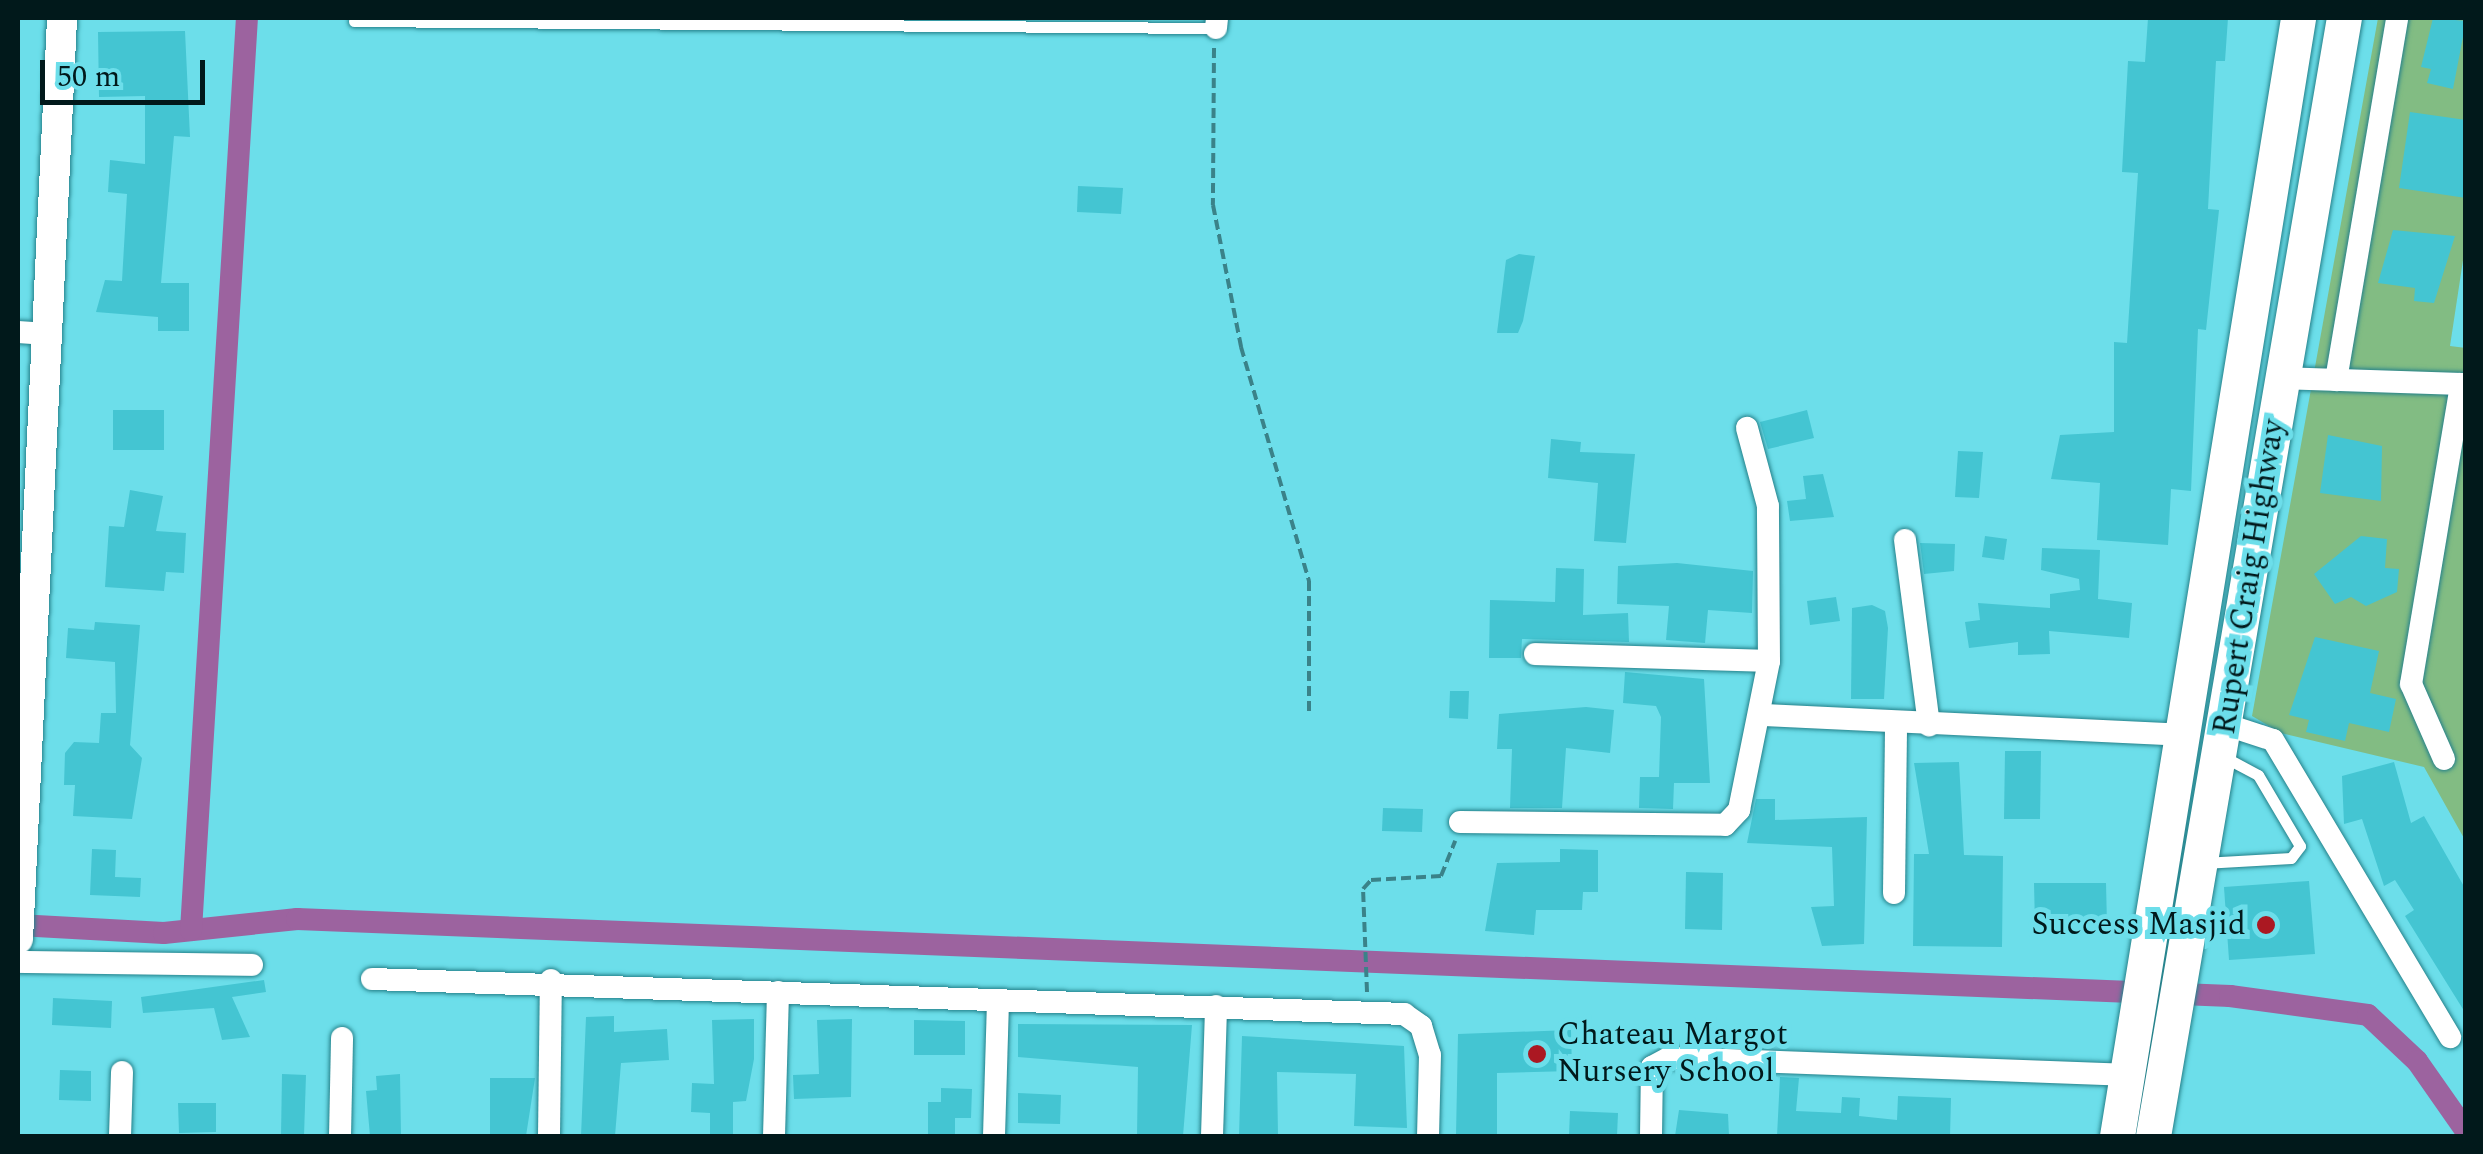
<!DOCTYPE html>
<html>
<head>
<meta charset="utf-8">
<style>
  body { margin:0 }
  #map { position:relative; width:2483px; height:1154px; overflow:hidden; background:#6cdeea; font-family:Spectral,serif }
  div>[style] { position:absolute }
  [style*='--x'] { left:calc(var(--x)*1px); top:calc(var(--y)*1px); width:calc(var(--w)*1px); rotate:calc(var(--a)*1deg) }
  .green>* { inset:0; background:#82bc83 }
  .canal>* { height:22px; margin:-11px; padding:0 11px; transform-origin:11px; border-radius:11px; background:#9c639f }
  .building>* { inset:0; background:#44c5d2 }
  .path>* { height:4px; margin-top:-2px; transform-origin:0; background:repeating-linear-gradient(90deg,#3a8289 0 10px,transparent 0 15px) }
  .roads { filter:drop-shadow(0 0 2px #25818a) drop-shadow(0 0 2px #25818a) }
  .lane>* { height:11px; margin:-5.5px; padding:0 5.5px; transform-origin:5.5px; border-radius:5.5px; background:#fff }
  .street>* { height:22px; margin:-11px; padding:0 11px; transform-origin:11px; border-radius:11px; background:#fff }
  .secondary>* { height:30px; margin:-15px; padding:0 15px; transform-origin:15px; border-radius:15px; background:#fff }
  .primary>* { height:35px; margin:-17.5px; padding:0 17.5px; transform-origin:17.5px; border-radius:17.5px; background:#fff }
  .dots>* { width:28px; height:28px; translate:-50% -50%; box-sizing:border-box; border:5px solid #6cdeea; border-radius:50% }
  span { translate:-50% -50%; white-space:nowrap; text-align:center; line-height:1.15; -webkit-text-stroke:10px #6cdeea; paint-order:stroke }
  .street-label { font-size:32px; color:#01191b }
  .poi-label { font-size:32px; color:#01191b }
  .right { translate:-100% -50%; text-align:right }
  .left { translate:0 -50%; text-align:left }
  .frame { position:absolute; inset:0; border:20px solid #01191b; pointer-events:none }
  .scale { position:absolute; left:40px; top:60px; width:165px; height:45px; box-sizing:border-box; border:5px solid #01191b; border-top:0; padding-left:12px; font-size:30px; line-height:35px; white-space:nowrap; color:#01191b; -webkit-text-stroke:8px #6cdeea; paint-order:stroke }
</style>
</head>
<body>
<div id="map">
  <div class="green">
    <i style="clip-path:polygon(2378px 18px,2465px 18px,2465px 247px,2450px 346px,2466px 348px,2465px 840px,2424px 767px,2281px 733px,2252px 716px)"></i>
  </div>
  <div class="canal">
    <i style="--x:18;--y:925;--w:146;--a:3.1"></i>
    <i style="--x:164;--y:933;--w:134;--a:-6"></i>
    <i style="--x:297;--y:919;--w:1935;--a:2.28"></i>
    <i style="--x:2230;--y:996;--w:139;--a:7.8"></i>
    <i style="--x:2368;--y:1015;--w:67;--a:43.2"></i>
    <i style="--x:2417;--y:1061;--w:85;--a:55"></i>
    <i style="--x:191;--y:930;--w:914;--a:-86.49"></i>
  </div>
  <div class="building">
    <i style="clip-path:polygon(2148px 18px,2228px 18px,2225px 61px,2216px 61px,2208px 209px,2219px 210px,2206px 330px,2198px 329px,2191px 491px,2171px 489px,2168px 545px,2097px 540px,2100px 483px,2051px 479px,2060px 435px,2114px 432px,2114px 342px,2127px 343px,2138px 173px,2122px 172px,2128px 61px,2145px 62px)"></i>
    <i style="clip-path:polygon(2433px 18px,2466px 21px,2453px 89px,2427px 83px,2431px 69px,2421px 67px)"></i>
    <i style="clip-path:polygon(185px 31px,190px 137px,174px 136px,161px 283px,189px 283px,189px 331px,158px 331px,158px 317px,96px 312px,105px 280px,122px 281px,127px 194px,108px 192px,110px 160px,145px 164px,145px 96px,99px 97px,98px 32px)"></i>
    <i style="clip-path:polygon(2410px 112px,2466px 120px,2466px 198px,2399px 188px)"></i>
    <i style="clip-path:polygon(1078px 186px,1123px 188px,1121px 214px,1077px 212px)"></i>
    <i style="clip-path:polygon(2393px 230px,2455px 236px,2434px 303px,2414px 301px,2415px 288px,2378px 283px)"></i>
    <i style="clip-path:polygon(1519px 254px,1535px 256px,1523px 321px,1518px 333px,1497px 333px,1506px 260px)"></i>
    <i style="clip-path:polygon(113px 410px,164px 410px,164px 450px,113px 450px)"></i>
    <i style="clip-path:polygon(1807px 410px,1814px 438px,1768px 449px,1760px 422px)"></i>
    <i style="clip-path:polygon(2328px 435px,2382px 446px,2381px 501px,2320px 493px)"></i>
    <i style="clip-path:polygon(1551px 439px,1581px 442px,1580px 452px,1635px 454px,1626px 543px,1594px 541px,1598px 483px,1548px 478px)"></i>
    <i style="clip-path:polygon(1958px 451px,1983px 452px,1979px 498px,1955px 497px)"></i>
    <i style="clip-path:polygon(1823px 474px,1834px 517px,1790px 521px,1787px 501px,1806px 499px,1803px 476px)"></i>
    <i style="clip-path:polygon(130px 490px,163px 496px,156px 531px,186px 533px,184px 573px,166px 572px,164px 591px,105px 587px,109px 526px,124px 527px)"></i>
    <i style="clip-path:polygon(1985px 536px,2007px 539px,2004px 560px,1982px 557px)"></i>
    <i style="clip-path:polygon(2361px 536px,2387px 539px,2385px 568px,2399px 569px,2397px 592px,2366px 606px,2351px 597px,2335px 604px,2314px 574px)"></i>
    <i style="clip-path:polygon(1920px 543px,1955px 544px,1954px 571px,1924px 574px)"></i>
    <i style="clip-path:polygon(2042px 548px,2100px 550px,2098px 599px,2132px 603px,2129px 638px,2049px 631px,2050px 654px,2018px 655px,2018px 642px,1969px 648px,1965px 622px,1980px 620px,1978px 603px,2050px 608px,2050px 594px,2080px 590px,2079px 579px,2041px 570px)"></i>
    <i style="clip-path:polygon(1677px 563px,1753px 571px,1752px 613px,1708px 610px,1705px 643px,1666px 640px,1669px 606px,1617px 604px,1618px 566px)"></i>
    <i style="clip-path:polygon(1556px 568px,1584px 569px,1583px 615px,1628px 613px,1629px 642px,1522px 639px,1521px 658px,1489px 658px,1490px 600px,1555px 602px)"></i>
    <i style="clip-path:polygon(1836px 597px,1840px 621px,1810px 625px,1807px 601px)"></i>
    <i style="clip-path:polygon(1872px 605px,1885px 611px,1888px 628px,1884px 699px,1851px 699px,1852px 608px)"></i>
    <i style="clip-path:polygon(95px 622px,140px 625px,130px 745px,142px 758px,132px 819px,73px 816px,75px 785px,64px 785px,65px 753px,74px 742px,99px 743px,101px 713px,116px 713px,115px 662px,66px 658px,68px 628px,94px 630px)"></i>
    <i style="clip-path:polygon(2315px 637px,2379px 651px,2370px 693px,2396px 699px,2389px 732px,2349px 723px,2345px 741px,2306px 732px,2309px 720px,2289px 715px)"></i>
    <i style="clip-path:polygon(1625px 672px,1704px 679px,1710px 783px,1674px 783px,1673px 809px,1639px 808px,1640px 777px,1659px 777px,1661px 717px,1656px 706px,1623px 703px)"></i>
    <i style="clip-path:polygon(1450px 691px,1469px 691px,1468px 719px,1449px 718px)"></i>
    <i style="clip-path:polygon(1586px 707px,1614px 710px,1610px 753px,1566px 748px,1562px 808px,1510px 808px,1512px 749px,1497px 749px,1499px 714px)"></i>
    <i style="clip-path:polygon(2005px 751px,2041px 751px,2040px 819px,2004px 819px)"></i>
    <i style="clip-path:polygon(1959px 762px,1964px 855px,2003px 856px,2002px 947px,1913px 946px,1914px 854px,1929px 854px,1914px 763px)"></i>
    <i style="clip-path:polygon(2394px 762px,2411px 823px,2424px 816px,2466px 890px,2466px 1014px,2405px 916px,2414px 910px,2395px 880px,2384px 886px,2362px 819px,2344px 824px,2342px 776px)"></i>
    <i style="clip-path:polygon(1756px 799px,1775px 799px,1775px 820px,1867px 817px,1864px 944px,1822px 946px,1811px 907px,1834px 906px,1832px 847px,1747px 843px)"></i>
    <i style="clip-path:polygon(1383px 808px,1423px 809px,1422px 832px,1382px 831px)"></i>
    <i style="clip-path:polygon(92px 849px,116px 850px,115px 877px,141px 878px,140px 897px,90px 895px)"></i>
    <i style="clip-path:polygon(1560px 849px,1598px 850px,1598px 892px,1583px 892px,1582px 910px,1536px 910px,1534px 935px,1485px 931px,1497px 863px,1560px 862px)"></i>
    <i style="clip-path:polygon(1686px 872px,1723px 873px,1722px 930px,1685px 929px)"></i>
    <i style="clip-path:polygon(2309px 881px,2315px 954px,2229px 960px,2224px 887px)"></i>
    <i style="clip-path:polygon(2034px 883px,2106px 883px,2107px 925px,2035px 926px)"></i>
    <i style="clip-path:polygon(264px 980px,266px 992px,232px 997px,250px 1037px,222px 1040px,214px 1008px,143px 1013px,141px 997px)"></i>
    <i style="clip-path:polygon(53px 998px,112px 1001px,111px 1028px,52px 1025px)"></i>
    <i style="clip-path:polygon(614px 1016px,614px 1032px,667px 1029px,669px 1060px,621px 1063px,615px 1136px,581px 1136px,586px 1017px)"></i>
    <i style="clip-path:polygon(754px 1019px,754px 1059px,746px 1101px,733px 1102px,733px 1136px,710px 1136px,710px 1113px,691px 1112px,692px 1083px,714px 1084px,712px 1020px)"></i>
    <i style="clip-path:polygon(852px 1019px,851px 1097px,794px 1099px,793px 1075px,819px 1074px,817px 1020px)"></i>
    <i style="clip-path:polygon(914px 1020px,965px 1021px,965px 1055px,914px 1055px)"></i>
    <i style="clip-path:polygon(1018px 1024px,1192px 1025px,1183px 1136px,1137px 1136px,1138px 1067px,1018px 1057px)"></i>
    <i style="clip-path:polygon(1571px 1030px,1572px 1071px,1497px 1073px,1497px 1135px,1456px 1135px,1458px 1034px)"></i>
    <i style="clip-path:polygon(1242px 1036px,1404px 1046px,1407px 1128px,1354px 1126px,1356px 1074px,1277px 1072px,1278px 1136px,1239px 1136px)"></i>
    <i style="clip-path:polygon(60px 1070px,91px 1071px,91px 1101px,59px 1100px)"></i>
    <i style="clip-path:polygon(282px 1074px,306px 1075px,304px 1136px,281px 1136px)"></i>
    <i style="clip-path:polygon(400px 1074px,401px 1136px,370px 1136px,366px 1091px,377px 1090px,376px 1076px)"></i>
    <i style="clip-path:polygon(1780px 1077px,1799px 1078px,1796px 1111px,1841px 1113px,1842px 1097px,1860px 1098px,1859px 1116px,1897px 1120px,1898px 1096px,1951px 1098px,1950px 1136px,1777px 1136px)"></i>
    <i style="clip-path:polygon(490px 1078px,535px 1078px,526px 1136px,490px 1136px)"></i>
    <i style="clip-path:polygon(941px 1088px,972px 1089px,971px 1118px,955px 1118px,955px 1136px,928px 1136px,928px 1102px,941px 1102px)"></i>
    <i style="clip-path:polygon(1018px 1093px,1061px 1095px,1060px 1124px,1018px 1123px)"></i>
    <i style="clip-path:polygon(178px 1103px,216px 1103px,216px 1132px,179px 1133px)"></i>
    <i style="clip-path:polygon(1679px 1110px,1728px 1114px,1729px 1136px,1675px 1136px)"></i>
    <i style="clip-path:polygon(1570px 1111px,1618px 1113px,1617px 1136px,1569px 1136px)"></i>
  </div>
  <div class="path">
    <i style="--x:1214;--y:48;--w:157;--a:90.4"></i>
    <i style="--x:1213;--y:205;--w:145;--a:78.8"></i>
    <i style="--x:1241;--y:347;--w:244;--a:73.8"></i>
    <i style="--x:1309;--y:581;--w:135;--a:90"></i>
    <i style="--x:1367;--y:992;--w:103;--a:-92.2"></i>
    <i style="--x:1363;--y:889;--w:12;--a:-48"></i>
    <i style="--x:1371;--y:880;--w:70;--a:-3.3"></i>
    <i style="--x:1441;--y:876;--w:38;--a:-68"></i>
  </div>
  <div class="roads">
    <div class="lane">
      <i style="--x:354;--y:21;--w:862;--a:0.47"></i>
      <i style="--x:2203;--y:863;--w:88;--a:-3.3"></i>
      <i style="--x:2291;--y:858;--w:15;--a:-53"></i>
      <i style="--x:2300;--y:846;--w:82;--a:-120.6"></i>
      <i style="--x:2258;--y:775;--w:38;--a:-152"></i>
    </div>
    <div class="street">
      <i style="--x:1216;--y:28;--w:10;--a:-84"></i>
      <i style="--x:18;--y:332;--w:29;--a:4"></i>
      <i style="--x:2282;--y:378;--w:184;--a:1.9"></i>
      <i style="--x:2336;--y:380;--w:367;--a:-80.4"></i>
      <i style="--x:1905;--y:540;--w:187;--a:82.6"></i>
      <i style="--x:1535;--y:654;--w:234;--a:1.7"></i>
      <i style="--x:1764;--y:715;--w:418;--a:2.7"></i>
      <i style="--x:2227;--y:725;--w:48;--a:18.1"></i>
      <i style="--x:2273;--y:740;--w:346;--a:59.2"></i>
      <i style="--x:2444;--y:759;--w:82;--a:-113.7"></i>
      <i style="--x:2411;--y:684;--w:304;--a:-80.5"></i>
      <i style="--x:1460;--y:822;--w:265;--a:0.6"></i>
      <i style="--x:1725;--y:825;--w:21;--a:-47"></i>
      <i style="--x:1739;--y:810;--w:152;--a:-78.6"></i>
      <i style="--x:1769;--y:661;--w:155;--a:-90.4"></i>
      <i style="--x:1768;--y:506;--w:81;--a:-105.1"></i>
      <i style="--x:1894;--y:893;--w:169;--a:-89.3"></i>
      <i style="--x:18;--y:962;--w:234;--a:0.7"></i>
      <i style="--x:372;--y:979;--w:1033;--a:1.94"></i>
      <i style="--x:1404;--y:1014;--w:21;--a:35"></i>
      <i style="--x:1421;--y:1026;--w:30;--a:73"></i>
      <i style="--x:1430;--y:1055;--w:81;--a:91.4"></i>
      <i style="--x:120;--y:1136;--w:64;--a:-88.2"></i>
      <i style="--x:340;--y:1136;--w:98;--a:-88.8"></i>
      <i style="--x:549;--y:1136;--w:156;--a:-89.3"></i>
      <i style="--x:774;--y:1136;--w:144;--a:-88.4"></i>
      <i style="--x:994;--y:1136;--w:135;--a:-88.3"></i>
      <i style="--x:1212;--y:1136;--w:130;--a:-88.2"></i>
      <i style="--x:1651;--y:1136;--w:69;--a:-89.2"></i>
      <i style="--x:1652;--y:1067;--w:19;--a:-28"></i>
      <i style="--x:1669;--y:1058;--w:458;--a:2.1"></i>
    </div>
    <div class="secondary">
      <i style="--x:18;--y:939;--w:922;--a:-87.26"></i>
    </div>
    <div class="primary">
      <i style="--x:2117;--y:1136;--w:1133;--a:-80.8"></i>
      <i style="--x:2153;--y:1136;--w:1134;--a:-80.31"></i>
    </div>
  </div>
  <div class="dots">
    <i style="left:2266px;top:925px;background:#ab1822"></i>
    <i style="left:1537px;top:1054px;background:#ab1822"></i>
  </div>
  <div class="street-label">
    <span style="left:2250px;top:577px;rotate:-81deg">Rupert Craig Highway</span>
  </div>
  <div class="poi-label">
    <span class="right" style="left:2246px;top:925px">Success Masjid</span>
    <span class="left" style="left:1557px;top:1054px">Chateau Margot<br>Nursery School</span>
  </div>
  <div class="frame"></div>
  <div class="scale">50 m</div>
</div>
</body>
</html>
